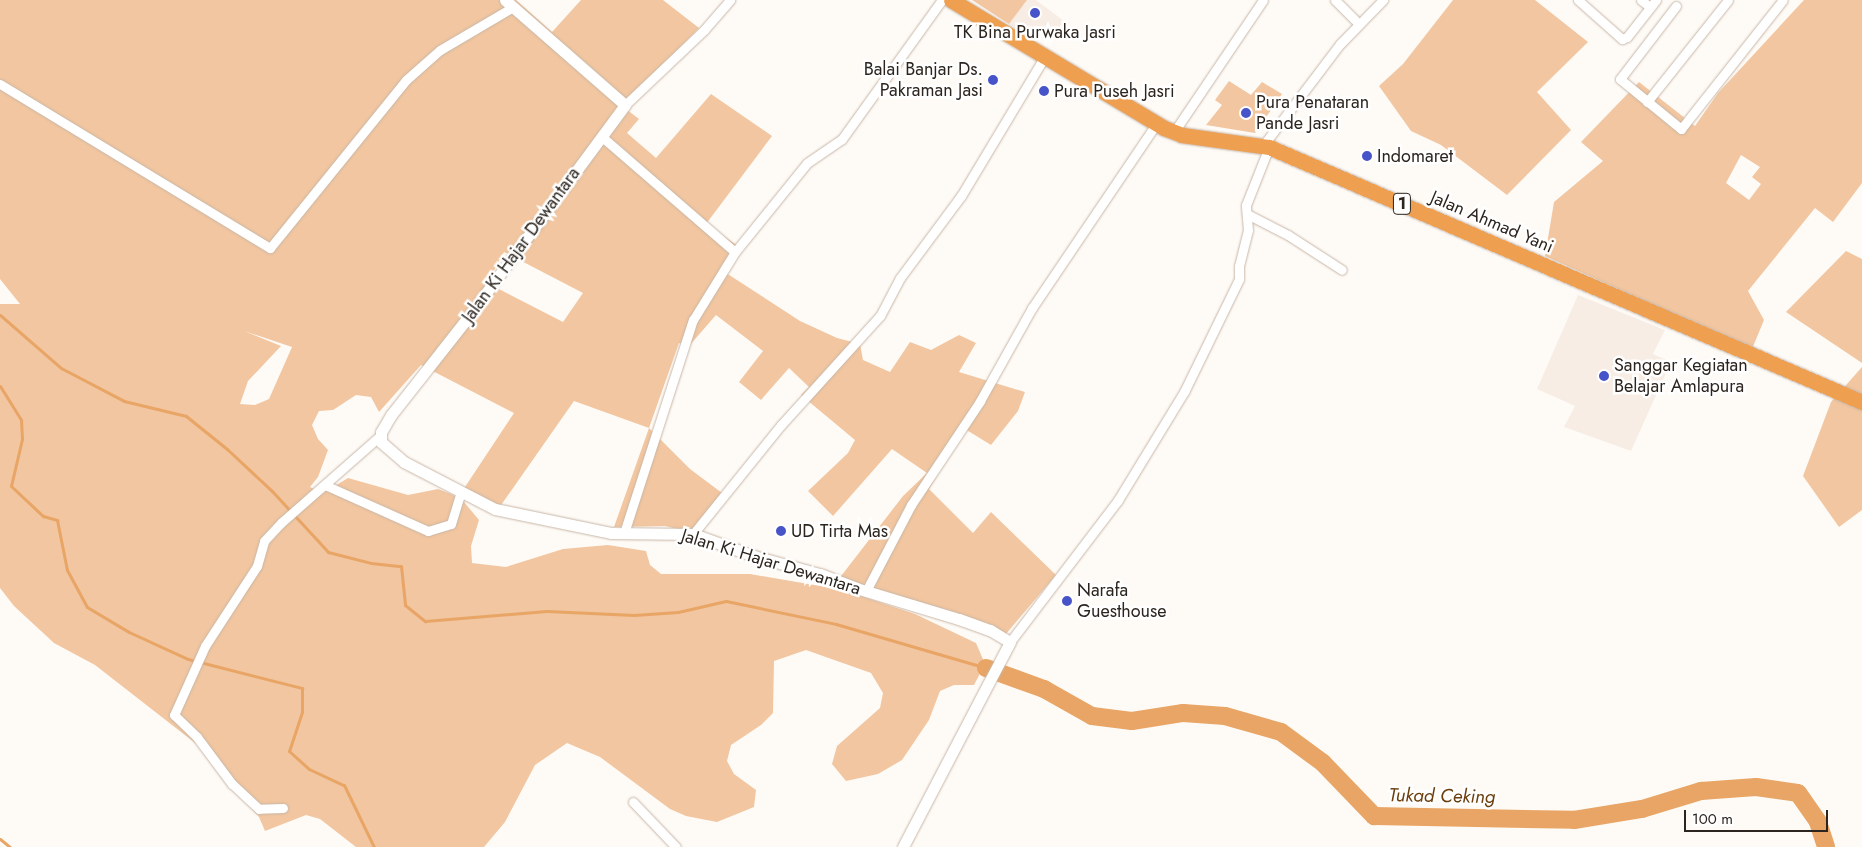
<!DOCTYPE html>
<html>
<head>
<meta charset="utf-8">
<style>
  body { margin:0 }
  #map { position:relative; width:1862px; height:847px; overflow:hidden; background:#fefbf7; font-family:Jost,sans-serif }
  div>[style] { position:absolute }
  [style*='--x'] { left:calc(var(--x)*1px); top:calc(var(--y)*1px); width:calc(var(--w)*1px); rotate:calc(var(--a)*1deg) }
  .built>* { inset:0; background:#f7ede4 }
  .green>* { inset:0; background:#f1c6a0 }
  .stream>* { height:3px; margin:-1.5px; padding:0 1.5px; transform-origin:1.5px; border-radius:1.5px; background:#e8a565 }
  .river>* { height:18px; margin:-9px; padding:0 9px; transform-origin:9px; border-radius:9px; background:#e8a565 }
  .roads { filter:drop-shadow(0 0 1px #c9b6a6) drop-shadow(0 0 1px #c9b6a6) }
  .street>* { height:9px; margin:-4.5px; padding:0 4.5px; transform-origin:4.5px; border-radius:4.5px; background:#fff }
  .secondary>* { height:11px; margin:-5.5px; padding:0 5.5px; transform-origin:5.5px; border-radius:5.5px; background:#fff }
  .highway>* { height:15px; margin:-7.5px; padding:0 7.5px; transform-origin:7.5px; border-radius:7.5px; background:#ee9f4f }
  .dots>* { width:14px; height:14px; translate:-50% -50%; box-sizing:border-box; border:2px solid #fff; border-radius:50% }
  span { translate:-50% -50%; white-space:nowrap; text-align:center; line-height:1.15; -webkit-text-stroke:5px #fff; paint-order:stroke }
  .shield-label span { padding:1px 4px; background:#fff; border:1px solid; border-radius:4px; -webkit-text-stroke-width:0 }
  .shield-label { font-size:16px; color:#2c251f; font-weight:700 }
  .poi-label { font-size:18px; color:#2c251f }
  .right { translate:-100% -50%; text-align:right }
  .left { translate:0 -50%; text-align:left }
  .street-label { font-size:18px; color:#2c251f }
  .water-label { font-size:19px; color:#6b3f0d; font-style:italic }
  .scale { position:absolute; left:1684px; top:810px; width:144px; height:22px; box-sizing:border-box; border:2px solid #2c251f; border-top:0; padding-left:6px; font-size:15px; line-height:18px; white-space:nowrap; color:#2c251f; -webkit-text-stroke:4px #fff; paint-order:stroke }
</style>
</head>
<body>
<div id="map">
  <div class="built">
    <i style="clip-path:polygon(1027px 0,1036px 0,1064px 21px,1051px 39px,1039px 31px,1032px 39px,1009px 24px)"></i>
    <i style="clip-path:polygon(1578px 295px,1665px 330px,1653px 354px,1671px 362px,1631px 451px,1564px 427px,1575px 406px,1537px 389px)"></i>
  </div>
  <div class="green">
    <i style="clip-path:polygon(evenodd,0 0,516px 0,552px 32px,581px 0,663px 0,699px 28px,622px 106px,639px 119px,627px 133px,656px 158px,711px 94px,772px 136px,706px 224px,741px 248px,723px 271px,800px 321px,837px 338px,860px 344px,863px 360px,890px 372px,910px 342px,931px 350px,959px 335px,976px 343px,959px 372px,1025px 392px,1018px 411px,991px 445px,965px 429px,929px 489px,973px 533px,991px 512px,1056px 575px,1005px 635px,838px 580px,903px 496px,927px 473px,892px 449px,833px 516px,808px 491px,848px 453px,855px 440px,801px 395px,809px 387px,789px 368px,761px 400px,739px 382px,763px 351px,716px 315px,689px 346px,679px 343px,649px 428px,690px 469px,726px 496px,695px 533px,665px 526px,614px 527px,649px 428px,574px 401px,499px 508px,463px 490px,514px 413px,421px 365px,379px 412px,371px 397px,356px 395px,333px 410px,319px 411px,312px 425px,318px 439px,328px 450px,318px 477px,310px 487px,323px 493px,348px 478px,408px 495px,438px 489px,451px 494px,464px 502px,479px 520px,471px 546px,472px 563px,506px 567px,563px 549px,608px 545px,646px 551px,650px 565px,661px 574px,750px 574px,843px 590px,915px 614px,976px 643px,985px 664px,974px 685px,954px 685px,940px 691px,929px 720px,902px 760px,878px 774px,846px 781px,832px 764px,837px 746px,880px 708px,883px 693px,871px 673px,806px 650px,774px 661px,773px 713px,761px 725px,731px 745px,727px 761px,734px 774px,756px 790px,754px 807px,717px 822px,686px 816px,670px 809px,600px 757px,567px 743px,535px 765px,505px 822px,484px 847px,356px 847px,320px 819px,306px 815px,265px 831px,259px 817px,199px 746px,95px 665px,54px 643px,14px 606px,0 588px,0 304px,20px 304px,0 279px,0 0,504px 252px,583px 293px,563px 322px,487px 283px,504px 252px,0 0,244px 331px,292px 347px,269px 399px,255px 405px,240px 404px,248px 381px,281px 346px,244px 331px)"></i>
    <i style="clip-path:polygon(972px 0,1027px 0,1009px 24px)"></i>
    <i style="clip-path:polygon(1453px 0,1535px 0,1588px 42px,1537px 92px,1571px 130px,1507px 195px,1441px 145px,1411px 131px,1379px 86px,1403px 64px)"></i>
    <i style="clip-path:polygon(evenodd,1804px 0,1862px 0,1862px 183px,1833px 222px,1815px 208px,1748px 291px,1764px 320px,1752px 349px,1545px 256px,1554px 202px,1603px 161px,1581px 142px,1639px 82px,1695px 126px,1718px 93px,1804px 0,1741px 155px,1760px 167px,1752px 177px,1761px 184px,1749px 200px,1726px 183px,1741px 155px)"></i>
    <i style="clip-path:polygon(1229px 81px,1251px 95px,1262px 82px,1282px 94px,1255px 133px,1206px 125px,1222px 105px,1215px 100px)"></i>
    <i style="clip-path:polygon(1846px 251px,1862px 259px,1862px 363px,1786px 312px)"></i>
    <i style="clip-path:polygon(1862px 367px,1862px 510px,1839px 527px,1803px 476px,1831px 402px)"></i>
  </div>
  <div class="stream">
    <i style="--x:0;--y:315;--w:81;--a:41"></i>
    <i style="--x:61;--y:368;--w:71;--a:27.6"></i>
    <i style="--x:124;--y:401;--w:64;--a:13.6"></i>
    <i style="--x:186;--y:416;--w:53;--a:38.8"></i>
    <i style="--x:227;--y:449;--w:62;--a:43"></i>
    <i style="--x:272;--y:491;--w:83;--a:47.4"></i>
    <i style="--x:328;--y:552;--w:44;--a:14.3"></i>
    <i style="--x:371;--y:563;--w:30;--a:6"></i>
    <i style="--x:401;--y:566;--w:39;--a:84"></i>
    <i style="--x:405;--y:605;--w:26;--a:39"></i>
    <i style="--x:425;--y:621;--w:122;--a:-4.7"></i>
    <i style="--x:547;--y:611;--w:87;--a:2.6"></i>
    <i style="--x:634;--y:615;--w:44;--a:-3.9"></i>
    <i style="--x:678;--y:612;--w:49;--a:-12.9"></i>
    <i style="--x:726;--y:601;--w:112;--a:11.8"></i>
    <i style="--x:836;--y:624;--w:156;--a:16.3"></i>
    <i style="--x:0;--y:386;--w:40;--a:58"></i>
    <i style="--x:21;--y:420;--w:19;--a:87"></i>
    <i style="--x:22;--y:439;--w:48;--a:103.2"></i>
    <i style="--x:11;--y:486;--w:44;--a:43.2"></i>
    <i style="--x:43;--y:516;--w:15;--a:16"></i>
    <i style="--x:57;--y:520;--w:51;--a:78.7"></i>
    <i style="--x:67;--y:570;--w:42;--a:61.6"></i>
    <i style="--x:87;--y:607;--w:49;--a:30.8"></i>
    <i style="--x:129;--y:632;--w:65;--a:24.6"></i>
    <i style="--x:188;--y:659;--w:118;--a:14.3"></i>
    <i style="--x:302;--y:688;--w:24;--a:90"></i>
    <i style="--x:302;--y:712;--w:41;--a:108.4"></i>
    <i style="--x:289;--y:751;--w:27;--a:42"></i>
    <i style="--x:309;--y:769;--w:38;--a:25"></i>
    <i style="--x:344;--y:785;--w:69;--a:64.2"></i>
    <i style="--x:0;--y:839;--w:13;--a:39"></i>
  </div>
  <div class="river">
    <i style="--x:986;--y:668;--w:62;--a:19.9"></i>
    <i style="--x:1044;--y:689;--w:55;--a:29.4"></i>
    <i style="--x:1092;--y:716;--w:40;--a:7.1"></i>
    <i style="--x:1132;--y:721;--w:52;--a:-8.9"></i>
    <i style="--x:1183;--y:713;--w:42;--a:4.1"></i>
    <i style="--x:1225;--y:716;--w:58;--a:15.9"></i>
    <i style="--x:1281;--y:732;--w:52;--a:36.4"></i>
    <i style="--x:1323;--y:763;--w:74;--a:46.1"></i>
    <i style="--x:1374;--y:816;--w:200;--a:1.1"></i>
    <i style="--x:1574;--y:820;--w:69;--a:-9.2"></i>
    <i style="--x:1642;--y:809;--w:62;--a:-17"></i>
    <i style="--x:1701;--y:791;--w:55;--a:-4.2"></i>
    <i style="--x:1756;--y:787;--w:42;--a:8.1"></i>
    <i style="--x:1798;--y:793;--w:35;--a:55"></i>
    <i style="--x:1818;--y:822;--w:26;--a:72"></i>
  </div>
  <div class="roads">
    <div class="street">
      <i style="--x:1335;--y:0;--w:34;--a:45"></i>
      <i style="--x:1578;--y:0;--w:59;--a:41.6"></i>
      <i style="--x:1622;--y:39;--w:5;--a:-22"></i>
      <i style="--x:1627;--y:37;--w:47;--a:-51.9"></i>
      <i style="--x:1641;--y:0;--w:11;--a:38"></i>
      <i style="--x:1676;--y:6;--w:92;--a:127.5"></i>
      <i style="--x:1620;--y:79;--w:79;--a:39.3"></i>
      <i style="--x:1681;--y:129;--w:164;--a:-51.7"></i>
      <i style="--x:0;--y:84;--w:316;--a:31.3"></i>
      <i style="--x:270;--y:248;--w:216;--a:-51"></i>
      <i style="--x:406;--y:80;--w:45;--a:-41.4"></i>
      <i style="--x:440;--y:50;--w:85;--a:-30.5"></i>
      <i style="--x:1647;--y:102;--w:130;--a:-51.5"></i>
      <i style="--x:625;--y:105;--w:109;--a:-43.5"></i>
      <i style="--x:704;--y:30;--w:40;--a:-49"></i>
      <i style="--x:1174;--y:132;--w:159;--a:-56"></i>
      <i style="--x:601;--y:136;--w:177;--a:40.9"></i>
      <i style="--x:1262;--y:147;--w:129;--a:-52.9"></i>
      <i style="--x:1340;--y:44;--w:62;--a:-45.7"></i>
      <i style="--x:1247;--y:214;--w:46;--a:27.1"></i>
      <i style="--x:1288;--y:235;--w:64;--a:32.9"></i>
      <i style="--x:325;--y:485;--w:113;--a:24.1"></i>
      <i style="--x:428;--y:531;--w:24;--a:-17"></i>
      <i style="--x:451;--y:524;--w:34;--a:-73"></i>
      <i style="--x:624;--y:533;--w:224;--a:-72.1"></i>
      <i style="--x:693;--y:320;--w:80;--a:-58.3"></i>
      <i style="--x:735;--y:252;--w:114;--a:-51"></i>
      <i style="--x:807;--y:163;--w:42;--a:-34.4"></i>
      <i style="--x:842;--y:139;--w:171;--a:-54.3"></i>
      <i style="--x:693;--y:534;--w:140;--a:-51.1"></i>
      <i style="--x:781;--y:425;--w:147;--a:-47.8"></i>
      <i style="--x:880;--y:316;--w:43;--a:-62.2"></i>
      <i style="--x:900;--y:278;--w:102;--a:-53.4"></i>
      <i style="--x:961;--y:196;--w:163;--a:-59"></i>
      <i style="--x:866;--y:591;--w:97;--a:-62.4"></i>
      <i style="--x:911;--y:505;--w:125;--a:-56.4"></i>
      <i style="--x:980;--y:401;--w:107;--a:-60.8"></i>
      <i style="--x:1032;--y:308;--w:222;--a:-56"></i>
      <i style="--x:1010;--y:642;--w:178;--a:-52.7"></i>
      <i style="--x:1118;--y:500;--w:127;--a:-58.6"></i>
      <i style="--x:1184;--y:392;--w:126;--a:-64"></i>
      <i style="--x:1239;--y:279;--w:13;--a:-90"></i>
      <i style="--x:1239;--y:266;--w:37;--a:-76"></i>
      <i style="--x:1248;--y:230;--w:25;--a:-95"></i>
      <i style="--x:1246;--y:205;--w:62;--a:-68.4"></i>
      <i style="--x:633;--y:802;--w:62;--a:46.3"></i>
      <i style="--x:283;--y:808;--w:24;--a:178"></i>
      <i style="--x:259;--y:809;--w:37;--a:-137"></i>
      <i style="--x:232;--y:784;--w:59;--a:-126.7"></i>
      <i style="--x:197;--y:737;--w:32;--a:-136"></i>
      <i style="--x:174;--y:715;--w:76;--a:-65.8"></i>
      <i style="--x:205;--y:646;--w:95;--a:-57"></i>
      <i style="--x:257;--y:566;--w:26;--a:-74"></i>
      <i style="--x:264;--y:541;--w:26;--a:-47"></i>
      <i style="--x:282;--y:522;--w:130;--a:-41.3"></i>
    </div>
    <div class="secondary">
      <i style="--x:505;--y:0;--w:159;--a:41.2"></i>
      <i style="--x:625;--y:105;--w:269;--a:126.5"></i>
      <i style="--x:465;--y:321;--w:120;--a:128.2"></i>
      <i style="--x:391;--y:415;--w:20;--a:120"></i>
      <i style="--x:381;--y:432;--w:10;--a:90"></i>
      <i style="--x:381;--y:442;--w:30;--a:41"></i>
      <i style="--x:404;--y:462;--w:102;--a:27.3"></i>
      <i style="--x:495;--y:509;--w:118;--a:11.7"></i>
      <i style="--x:611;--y:533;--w:82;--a:0.7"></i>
      <i style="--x:693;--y:534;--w:65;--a:19.8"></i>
      <i style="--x:754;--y:556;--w:68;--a:15.3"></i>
      <i style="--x:820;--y:574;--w:39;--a:21"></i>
      <i style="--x:856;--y:588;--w:108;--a:16.8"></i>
      <i style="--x:959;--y:619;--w:33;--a:20"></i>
      <i style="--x:990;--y:630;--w:23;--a:31"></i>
      <i style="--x:1010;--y:642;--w:231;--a:117.6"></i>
    </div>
    <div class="highway">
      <i style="--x:951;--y:0;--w:249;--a:31"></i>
      <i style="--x:1164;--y:128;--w:19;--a:21"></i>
      <i style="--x:1182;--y:135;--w:88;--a:7.9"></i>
      <i style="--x:1269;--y:147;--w:646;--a:23.27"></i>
    </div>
  </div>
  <div class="dots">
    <i style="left:1035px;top:13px;background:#4753c8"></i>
    <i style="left:993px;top:80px;background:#4753c8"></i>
    <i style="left:1044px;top:91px;background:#4753c8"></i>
    <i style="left:1246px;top:113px;background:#4753c8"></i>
    <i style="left:1367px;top:156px;background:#4753c8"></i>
    <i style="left:1604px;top:376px;background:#4753c8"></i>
    <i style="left:781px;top:531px;background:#4753c8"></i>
    <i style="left:1067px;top:601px;background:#4753c8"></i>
  </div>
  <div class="shield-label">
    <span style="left:1402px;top:204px">1</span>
  </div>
  <div class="poi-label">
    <span style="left:1035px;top:32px">TK Bina Purwaka Jasri</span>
    <span class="right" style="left:983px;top:80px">Balai Banjar Ds.<br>Pakraman Jasi</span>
    <span class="left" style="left:1054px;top:91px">Pura Puseh Jasri</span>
    <span class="left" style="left:1256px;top:113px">Pura Penataran<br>Pande Jasri</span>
    <span class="left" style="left:1377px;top:156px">Indomaret</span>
    <span class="left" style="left:1614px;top:376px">Sanggar Kegiatan<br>Belajar Amlapura</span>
    <span class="left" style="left:791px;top:531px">UD Tirta Mas</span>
    <span class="left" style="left:1077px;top:601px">Narafa<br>Guesthouse</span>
  </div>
  <div class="street-label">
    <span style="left:1492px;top:222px;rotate:23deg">Jalan Ahmad Yani</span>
    <span style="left:521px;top:245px;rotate:-54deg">Jalan Ki Hajar Dewantara</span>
    <span style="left:771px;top:562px;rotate:17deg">Jalan Ki Hajar Dewantara</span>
  </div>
  <div class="water-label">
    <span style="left:1442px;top:796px;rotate:1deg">Tukad Ceking</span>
  </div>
  <div class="scale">100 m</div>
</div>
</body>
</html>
